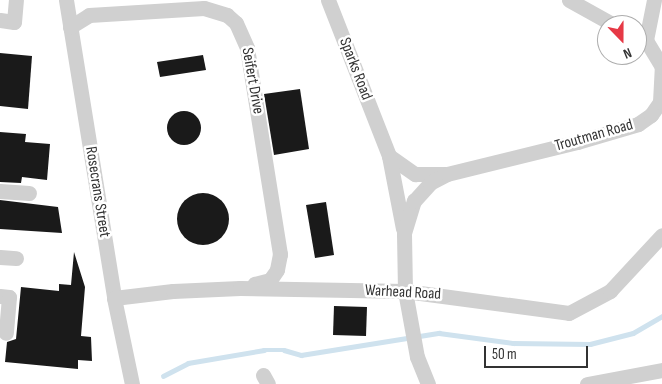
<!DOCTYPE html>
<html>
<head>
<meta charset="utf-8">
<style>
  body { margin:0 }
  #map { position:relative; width:662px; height:384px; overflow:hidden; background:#fff; font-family:"Sofia Sans Condensed",sans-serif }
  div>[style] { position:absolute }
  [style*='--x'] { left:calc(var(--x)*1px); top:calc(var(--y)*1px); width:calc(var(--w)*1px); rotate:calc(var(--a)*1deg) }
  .stream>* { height:4.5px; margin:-2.25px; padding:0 2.25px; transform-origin:2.25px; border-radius:2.25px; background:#cfe2ee }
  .building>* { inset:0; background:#1a1a1a }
  .round { border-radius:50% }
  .minor>* { height:15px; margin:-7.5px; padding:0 7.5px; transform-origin:7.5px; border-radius:7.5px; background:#d0d0d0 }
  span { translate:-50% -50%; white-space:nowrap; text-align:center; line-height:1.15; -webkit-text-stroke:5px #fff; paint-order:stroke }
  .street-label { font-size:16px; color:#333 }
  .north { position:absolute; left:597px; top:15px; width:50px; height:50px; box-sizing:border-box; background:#fff; border:1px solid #adadad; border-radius:50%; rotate:158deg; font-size:14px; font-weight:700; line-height:20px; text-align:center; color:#333 }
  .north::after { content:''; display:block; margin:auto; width:18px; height:22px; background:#e63946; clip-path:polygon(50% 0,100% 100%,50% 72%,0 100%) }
  .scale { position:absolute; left:484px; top:346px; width:104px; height:22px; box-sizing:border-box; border:2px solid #333; border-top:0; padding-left:6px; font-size:15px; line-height:18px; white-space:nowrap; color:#333; -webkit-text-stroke:4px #fff; paint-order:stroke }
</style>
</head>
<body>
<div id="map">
  <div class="stream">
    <i style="--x:163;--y:376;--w:28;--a:-27"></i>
    <i style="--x:188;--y:363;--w:77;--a:-9.7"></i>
    <i style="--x:264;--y:350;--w:20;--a:0"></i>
    <i style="--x:284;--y:350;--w:18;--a:16"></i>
    <i style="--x:301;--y:355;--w:140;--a:-9.1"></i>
    <i style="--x:439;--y:333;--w:75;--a:7.7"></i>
    <i style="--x:513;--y:343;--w:77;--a:0.7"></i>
    <i style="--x:590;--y:344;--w:44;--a:-14.3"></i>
    <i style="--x:633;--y:333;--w:34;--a:-30"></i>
  </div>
  <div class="building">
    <i style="clip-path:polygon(0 53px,32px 56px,28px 109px,0 106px)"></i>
    <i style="clip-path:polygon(203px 55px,206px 70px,160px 77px,157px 62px)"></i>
    <i style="clip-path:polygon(300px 89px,309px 149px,274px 155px,264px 94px)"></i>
    <i class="round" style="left:167px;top:111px;width:34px;height:34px"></i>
    <i style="clip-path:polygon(0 132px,26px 134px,25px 142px,50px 144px,47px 180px,22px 177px,21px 183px,0 182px)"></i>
    <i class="round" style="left:177px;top:193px;width:52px;height:52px"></i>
    <i style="clip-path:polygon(0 200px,58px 207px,62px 233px,0 229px)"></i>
    <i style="clip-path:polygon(326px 202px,334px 255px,315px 258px,306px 205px)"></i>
    <i style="clip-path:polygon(74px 252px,85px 287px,81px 336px,91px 337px,92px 361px,78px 360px,78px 369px,5px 362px,7px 342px,16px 339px,21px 287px,59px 291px,59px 284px,71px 285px)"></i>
    <i style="clip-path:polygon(334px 306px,367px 307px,366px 336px,333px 335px)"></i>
  </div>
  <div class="minor">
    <i style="--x:66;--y:0;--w:302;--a:80.8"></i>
    <i style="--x:114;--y:298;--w:88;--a:78.2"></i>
    <i style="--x:328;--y:0;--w:168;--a:68.6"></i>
    <i style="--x:389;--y:156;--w:32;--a:35"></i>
    <i style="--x:415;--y:174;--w:30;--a:0"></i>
    <i style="--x:569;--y:0;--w:51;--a:29.1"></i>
    <i style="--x:0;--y:20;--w:14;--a:8"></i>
    <i style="--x:14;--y:22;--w:22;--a:-85"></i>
    <i style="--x:70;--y:27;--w:22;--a:-32"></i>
    <i style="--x:89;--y:15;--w:115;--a:-3.5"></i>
    <i style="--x:204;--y:8;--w:24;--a:17"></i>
    <i style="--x:227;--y:15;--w:12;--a:42"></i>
    <i style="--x:236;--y:23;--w:27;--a:66"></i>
    <i style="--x:247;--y:48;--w:209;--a:80.9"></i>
    <i style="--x:280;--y:254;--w:16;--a:101"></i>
    <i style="--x:277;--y:270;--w:12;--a:125"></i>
    <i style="--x:270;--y:280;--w:16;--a:166"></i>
    <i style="--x:646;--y:40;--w:41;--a:-78.7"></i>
    <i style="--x:389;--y:156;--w:74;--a:79.1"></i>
    <i style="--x:0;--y:191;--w:29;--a:4"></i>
    <i style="--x:0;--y:257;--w:16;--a:4"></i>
    <i style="--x:0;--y:296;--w:9;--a:6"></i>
    <i style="--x:9;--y:297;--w:36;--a:95"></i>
    <i style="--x:114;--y:298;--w:59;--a:-6.8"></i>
    <i style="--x:173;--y:291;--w:67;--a:-2.6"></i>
    <i style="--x:240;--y:288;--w:165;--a:1"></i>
    <i style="--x:405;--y:291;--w:165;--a:7.6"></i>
    <i style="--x:569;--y:313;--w:47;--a:-28.2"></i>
    <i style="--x:610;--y:291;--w:76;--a:-47.1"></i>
    <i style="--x:263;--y:375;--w:10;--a:61"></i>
    <i style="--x:428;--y:384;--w:29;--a:-112"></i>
    <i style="--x:417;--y:357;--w:67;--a:-100.3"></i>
    <i style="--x:405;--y:291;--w:58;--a:-91"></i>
    <i style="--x:404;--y:233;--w:34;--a:-73"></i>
    <i style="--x:414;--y:201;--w:24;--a:-48"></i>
    <i style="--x:430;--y:183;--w:19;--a:-28"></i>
    <i style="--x:447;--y:174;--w:134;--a:-13.8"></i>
    <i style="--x:577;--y:142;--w:64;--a:-16.4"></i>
    <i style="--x:638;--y:124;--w:16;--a:-35"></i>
    <i style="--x:651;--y:115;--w:16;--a:-55"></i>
    <i style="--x:660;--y:102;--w:35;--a:-87"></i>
    <i style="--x:662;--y:67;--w:31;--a:-121"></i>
    <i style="--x:646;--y:40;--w:10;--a:-156"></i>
    <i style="--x:587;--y:384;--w:76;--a:-10.6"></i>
  </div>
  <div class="street-label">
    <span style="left:355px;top:69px;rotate:69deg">Sparks Road</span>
    <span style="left:252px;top:81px;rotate:80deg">Seifert Drive</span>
    <span style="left:594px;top:136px;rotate:-16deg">Troutman Road</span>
    <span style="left:97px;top:192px;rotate:81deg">Rosecrans Street</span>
    <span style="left:403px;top:293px;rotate:3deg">Warhead Road</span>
  </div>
  <div class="north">N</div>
  <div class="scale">50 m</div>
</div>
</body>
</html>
